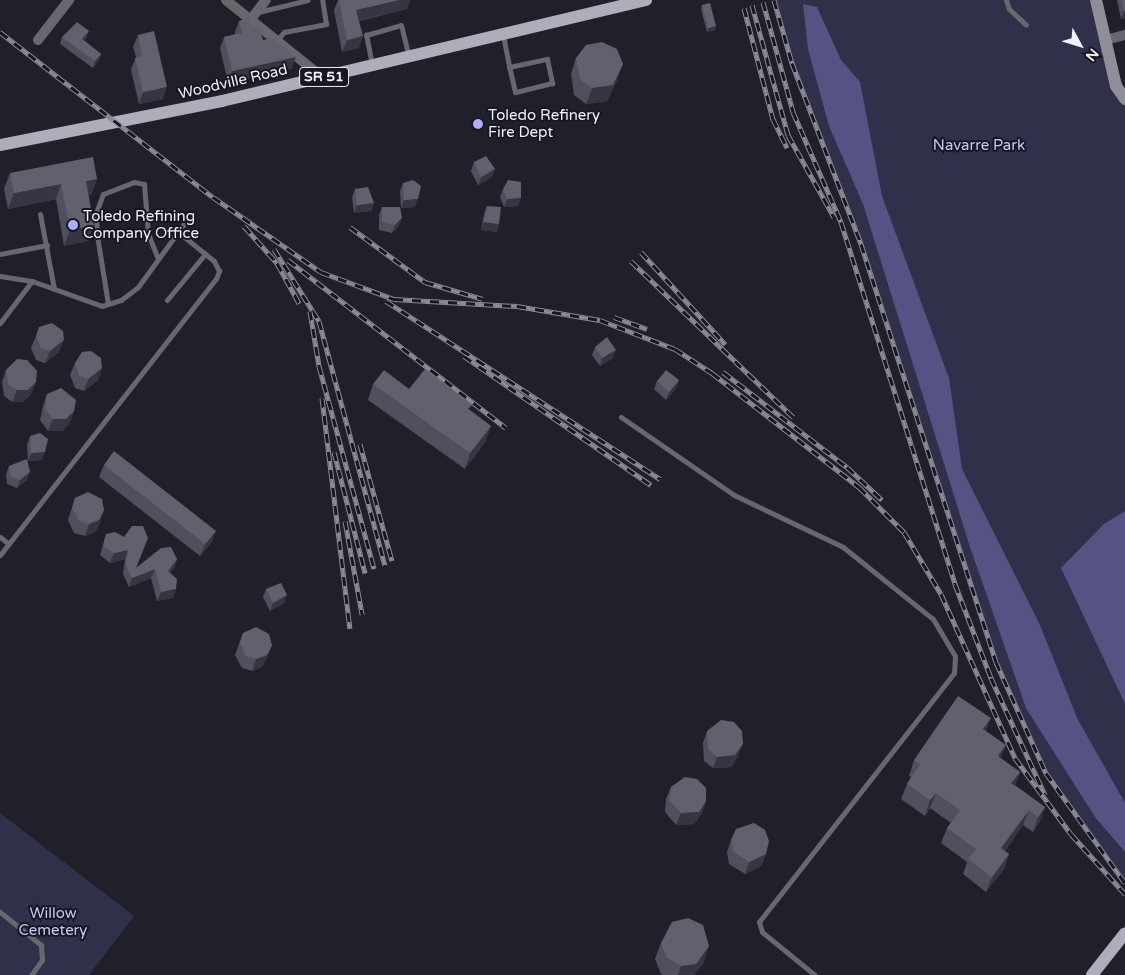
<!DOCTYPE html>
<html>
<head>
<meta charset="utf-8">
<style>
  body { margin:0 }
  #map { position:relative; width:1125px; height:975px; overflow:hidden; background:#20202b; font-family:"Varela Round",sans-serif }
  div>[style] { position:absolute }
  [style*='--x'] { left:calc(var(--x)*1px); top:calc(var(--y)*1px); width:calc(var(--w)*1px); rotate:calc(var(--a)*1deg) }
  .green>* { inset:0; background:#30304a }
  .forest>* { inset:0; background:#545384 }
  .lane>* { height:5px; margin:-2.5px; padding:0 2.5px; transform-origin:2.5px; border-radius:2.5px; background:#67676e }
  .street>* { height:10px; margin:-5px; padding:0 5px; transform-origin:5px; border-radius:5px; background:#67676e }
  .secondary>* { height:12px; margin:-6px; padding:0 6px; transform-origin:6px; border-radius:6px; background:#8f8f99 }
  .primary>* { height:12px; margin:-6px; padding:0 6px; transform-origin:6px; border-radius:6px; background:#aeaebb }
  .rail>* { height:5px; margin-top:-2.5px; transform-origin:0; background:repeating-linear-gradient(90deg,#171722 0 9px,#8b8b95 0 18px); box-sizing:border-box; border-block:1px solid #8b8b95 }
  .wall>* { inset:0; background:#50505d }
  .shaded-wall>* { inset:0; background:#363642 }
  .building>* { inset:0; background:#61616d }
  .dots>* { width:14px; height:14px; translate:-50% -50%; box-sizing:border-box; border:2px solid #171722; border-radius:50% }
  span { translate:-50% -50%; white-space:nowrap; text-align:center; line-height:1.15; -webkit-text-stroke:4px #171722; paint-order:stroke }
  .shield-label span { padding:1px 4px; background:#171722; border:1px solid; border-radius:4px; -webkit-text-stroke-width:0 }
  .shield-label { font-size:14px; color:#f0f0f8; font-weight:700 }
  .street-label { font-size:15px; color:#f0f0f8 }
  .poi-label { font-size:15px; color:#f0f0f8 }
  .left { translate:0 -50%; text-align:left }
  .park-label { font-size:15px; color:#c7c8f7 }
  .north { position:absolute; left:1055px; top:20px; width:50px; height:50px; -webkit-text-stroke:4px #171722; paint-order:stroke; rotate:129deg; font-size:14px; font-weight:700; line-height:20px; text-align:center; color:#f0f0f8 }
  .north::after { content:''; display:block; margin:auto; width:18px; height:22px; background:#f0f0f8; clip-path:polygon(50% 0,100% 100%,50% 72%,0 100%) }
</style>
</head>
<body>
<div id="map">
  <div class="green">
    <i style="clip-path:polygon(775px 0,1095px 0,1125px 99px,1125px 882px,1066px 805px,1016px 711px,972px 596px,861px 244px,786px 45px)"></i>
    <i style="clip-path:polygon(0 813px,134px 916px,89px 975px,0 975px)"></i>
  </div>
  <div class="forest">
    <i style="clip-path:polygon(803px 4px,817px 7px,841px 60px,860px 82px,882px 196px,949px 378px,962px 469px,1040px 625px,1078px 720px,1125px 803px,1125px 852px,1095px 817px,1026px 708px,970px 547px,863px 204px,829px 126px,808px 49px)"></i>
    <i style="clip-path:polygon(1125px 511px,1125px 704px,1061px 568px,1104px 524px)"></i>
  </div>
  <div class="lane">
    <i style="--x:1006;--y:0;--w:9;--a:72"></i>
    <i style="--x:1009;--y:9;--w:23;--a:43"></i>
    <i style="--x:258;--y:12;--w:51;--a:-13.5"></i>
    <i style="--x:503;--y:35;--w:33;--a:79"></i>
    <i style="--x:509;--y:67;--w:39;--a:-12"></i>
    <i style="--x:547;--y:59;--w:25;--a:78"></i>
    <i style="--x:552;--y:83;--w:38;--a:166"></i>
    <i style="--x:515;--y:92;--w:26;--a:-103"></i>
    <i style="--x:277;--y:40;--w:11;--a:-49"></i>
    <i style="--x:284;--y:32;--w:43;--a:-10.8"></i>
    <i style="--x:326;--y:24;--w:24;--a:-99"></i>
    <i style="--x:372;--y:65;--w:31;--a:-101"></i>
    <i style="--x:366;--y:35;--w:36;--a:-16"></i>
    <i style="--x:401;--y:25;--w:32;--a:76"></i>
    <i style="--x:40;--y:214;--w:76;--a:79.4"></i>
    <i style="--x:0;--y:254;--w:48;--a:-10.8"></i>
    <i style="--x:0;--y:276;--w:32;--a:9"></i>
    <i style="--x:32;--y:281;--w:74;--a:19.7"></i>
    <i style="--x:102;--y:306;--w:20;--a:-18"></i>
    <i style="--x:121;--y:300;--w:21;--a:-37"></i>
    <i style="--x:138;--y:287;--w:77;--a:-54"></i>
    <i style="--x:167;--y:300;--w:60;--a:-50.4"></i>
    <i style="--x:108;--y:304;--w:70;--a:-99.1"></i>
    <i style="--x:97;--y:235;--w:22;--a:-93"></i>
    <i style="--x:96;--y:213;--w:20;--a:-70"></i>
    <i style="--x:103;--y:194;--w:33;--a:-21"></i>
    <i style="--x:134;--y:182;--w:10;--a:11"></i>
    <i style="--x:144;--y:184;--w:50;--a:85.4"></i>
    <i style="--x:148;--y:234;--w:27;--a:68"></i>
    <i style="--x:0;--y:323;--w:53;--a:-52.7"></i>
    <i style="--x:621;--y:417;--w:137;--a:34.6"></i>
    <i style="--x:734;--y:495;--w:121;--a:25.5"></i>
    <i style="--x:843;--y:547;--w:115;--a:38.7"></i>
    <i style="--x:933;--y:619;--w:43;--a:59.3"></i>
    <i style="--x:955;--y:656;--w:17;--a:93"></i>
    <i style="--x:954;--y:673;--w:316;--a:128.1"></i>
    <i style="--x:759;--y:922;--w:10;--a:73"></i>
    <i style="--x:762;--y:932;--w:68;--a:39.1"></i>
    <i style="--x:0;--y:537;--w:11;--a:38"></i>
    <i style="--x:0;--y:555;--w:350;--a:-52"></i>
    <i style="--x:216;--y:279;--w:9;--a:-69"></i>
    <i style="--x:219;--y:271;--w:11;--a:-117"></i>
    <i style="--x:214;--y:261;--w:46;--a:-141.1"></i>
    <i style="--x:0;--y:912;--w:53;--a:38.8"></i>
    <i style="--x:41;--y:945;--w:15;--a:86"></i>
    <i style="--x:42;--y:960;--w:19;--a:126"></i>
  </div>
  <div class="street">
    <i style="--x:226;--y:0;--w:123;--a:38.7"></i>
    <i style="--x:251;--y:19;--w:24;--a:-52"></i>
    <i style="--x:38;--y:40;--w:51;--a:-52.2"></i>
    <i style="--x:1106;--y:40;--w:20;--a:-15"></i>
  </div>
  <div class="secondary">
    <i style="--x:1096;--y:0;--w:88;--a:76.9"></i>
    <i style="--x:1116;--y:86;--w:16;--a:55"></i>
  </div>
  <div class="primary">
    <i style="--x:0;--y:145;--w:226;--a:-11.2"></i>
    <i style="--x:222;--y:101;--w:436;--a:-13.4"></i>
    <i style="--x:1092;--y:975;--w:53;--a:-51.8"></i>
  </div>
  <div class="rail">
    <i style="--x:774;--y:0;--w:66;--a:74.1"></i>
    <i style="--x:792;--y:63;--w:194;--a:69.1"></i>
    <i style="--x:861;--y:244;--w:439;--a:72.1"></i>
    <i style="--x:996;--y:662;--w:122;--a:65.8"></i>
    <i style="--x:1046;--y:773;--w:135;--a:54.3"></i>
    <i style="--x:763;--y:2;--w:114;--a:74.7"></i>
    <i style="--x:793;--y:112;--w:120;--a:66.4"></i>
    <i style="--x:841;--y:222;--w:380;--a:72.5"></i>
    <i style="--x:955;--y:584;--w:101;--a:69"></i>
    <i style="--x:991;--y:678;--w:129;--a:65.2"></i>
    <i style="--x:752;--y:5;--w:135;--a:74.5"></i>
    <i style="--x:788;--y:135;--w:94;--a:60.7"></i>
    <i style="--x:744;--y:8;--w:115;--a:75.4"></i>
    <i style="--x:773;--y:119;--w:32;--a:64"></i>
    <i style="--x:0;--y:32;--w:269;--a:37.8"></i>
    <i style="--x:213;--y:197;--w:131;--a:34.8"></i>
    <i style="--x:321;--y:272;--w:78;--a:20.3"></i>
    <i style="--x:394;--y:299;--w:123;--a:3.3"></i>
    <i style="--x:517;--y:306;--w:84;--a:9.6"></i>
    <i style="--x:600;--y:320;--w:80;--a:21.1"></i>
    <i style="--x:675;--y:349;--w:44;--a:33"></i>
    <i style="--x:712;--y:373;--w:186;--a:37.8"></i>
    <i style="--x:859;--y:487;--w:64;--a:45"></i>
    <i style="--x:904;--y:532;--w:72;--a:59.2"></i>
    <i style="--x:941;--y:594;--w:180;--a:65.7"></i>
    <i style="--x:1015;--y:758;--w:94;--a:53.6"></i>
    <i style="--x:1071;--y:834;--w:81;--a:48"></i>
    <i style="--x:244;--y:226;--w:50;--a:48.3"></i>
    <i style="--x:277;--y:263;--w:46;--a:61.2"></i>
    <i style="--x:350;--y:227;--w:93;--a:36.3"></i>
    <i style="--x:425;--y:282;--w:60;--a:16.3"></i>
    <i style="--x:274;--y:249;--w:85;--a:58"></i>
    <i style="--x:319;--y:321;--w:253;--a:74.9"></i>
    <i style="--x:641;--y:252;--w:125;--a:47.6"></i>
    <i style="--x:288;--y:260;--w:275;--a:37.6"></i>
    <i style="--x:631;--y:261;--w:225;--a:43.9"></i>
    <i style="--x:386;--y:301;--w:327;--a:33"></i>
    <i style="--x:310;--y:311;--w:56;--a:80.7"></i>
    <i style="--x:319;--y:366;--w:210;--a:74.8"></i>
    <i style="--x:614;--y:317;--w:35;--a:20"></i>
    <i style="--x:464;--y:356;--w:227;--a:34.6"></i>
    <i style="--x:723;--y:372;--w:156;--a:37.5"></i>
    <i style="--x:847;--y:467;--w:48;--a:43.3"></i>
    <i style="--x:322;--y:398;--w:232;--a:83.1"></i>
    <i style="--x:360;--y:444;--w:121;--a:74.7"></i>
    <i style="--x:334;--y:452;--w:125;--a:75.6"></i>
    <i style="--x:345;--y:521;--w:95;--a:79.6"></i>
  </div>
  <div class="wall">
    <i style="clip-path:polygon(338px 0,410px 0,407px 9px,359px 21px,359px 48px,342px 52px,334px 10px)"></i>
    <i style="clip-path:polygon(1117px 0,1125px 0,1125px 18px,1121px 19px)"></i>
    <i style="clip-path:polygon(702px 5px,716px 26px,715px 30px,707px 32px,701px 9px)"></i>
    <i style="clip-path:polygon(239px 21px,252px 27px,263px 40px,292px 68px,228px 83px,220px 48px,224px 37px,235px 34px,235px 32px)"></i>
    <i style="clip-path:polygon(89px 31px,86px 38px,84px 40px,101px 54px,98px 61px,93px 68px,60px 44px,62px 37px)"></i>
    <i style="clip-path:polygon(138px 35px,163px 99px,139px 104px,131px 70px,136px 57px,133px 47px)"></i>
    <i style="clip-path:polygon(576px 58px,617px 80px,607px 101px,586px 104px,574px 95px,571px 74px)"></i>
    <i style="clip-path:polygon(474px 162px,492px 177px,478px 185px,471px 171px)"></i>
    <i style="clip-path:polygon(10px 173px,97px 179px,91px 195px,88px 195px,88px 241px,64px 246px,56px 199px,8px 209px,4px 189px)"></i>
    <i style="clip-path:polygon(403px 183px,415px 207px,401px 208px,400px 191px)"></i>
    <i style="clip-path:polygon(355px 189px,374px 203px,371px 211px,354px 213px,352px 197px)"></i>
    <i style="clip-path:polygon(503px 189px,518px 206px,504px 207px,500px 197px)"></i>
    <i style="clip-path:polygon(487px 206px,499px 224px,497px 232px,481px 230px,484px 214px)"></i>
    <i style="clip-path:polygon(382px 207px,399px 226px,392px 233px,379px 230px,379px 215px)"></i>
    <i style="clip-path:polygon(36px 336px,59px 352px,45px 363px,36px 360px,31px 348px)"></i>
    <i style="clip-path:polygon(595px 347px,613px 358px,600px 366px,592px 355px)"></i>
    <i style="clip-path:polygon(75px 363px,102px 368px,98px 380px,84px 391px,75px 388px,70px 375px)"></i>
    <i style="clip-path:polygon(6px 370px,31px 394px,23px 402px,12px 402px,4px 396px,2px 382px)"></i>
    <i style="clip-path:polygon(679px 380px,676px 388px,666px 400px,654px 389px,657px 381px)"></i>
    <i style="clip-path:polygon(373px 384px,409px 389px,470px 410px,491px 426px,485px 442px,465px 469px,368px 400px)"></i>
    <i style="clip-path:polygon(47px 394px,70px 423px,62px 431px,48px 431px,40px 420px,43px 406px)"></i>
    <i style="clip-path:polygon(30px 436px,42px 460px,28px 461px,27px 445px)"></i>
    <i style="clip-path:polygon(104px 465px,216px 531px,211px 543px,200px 556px,99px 477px)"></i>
    <i style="clip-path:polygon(9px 466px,27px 480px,17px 488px,7px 484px,6px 474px)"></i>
    <i style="clip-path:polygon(75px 498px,100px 522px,95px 532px,85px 536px,74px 533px,68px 520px)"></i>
    <i style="clip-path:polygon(106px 534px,124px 537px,137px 568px,177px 559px,174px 568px,170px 573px,173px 598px,157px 601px,151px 578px,129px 587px,123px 574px,125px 559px,110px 563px,100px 555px)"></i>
    <i style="clip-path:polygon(266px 589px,284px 603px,270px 611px,263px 597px)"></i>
    <i style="clip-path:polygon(243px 633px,272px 645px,267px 657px,262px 667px,252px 671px,242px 668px,235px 655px)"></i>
    <i style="clip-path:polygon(707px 731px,738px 756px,731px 767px,713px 768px,704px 761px,703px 743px)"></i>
    <i style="clip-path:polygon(986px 731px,1001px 759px,1020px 772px,1015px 785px,1045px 807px,1039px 823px,1033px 832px,1023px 825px,1005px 851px,1009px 854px,1004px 869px,986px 892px,963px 874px,967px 862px,941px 843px,947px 828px,951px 823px,930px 808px,925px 816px,901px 799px,907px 784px,911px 777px,909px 776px,914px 760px)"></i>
    <i style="clip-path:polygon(671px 787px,706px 801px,702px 813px,694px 824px,676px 825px,665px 812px,666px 799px)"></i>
    <i style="clip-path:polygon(731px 840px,766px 854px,761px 866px,745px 874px,729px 864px,727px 852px)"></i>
    <i style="clip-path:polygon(661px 943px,704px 962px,694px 975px,663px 975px,661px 974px,655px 959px)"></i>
  </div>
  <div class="shaded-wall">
    <i style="clip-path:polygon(399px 0,410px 0,407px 9px,352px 22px,356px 10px)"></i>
    <i style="clip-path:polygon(1124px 11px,1125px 11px,1125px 18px,1121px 19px)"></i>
    <i style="clip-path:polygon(716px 26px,715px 30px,707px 32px,708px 28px)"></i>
    <i style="clip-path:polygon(89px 31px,86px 38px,79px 46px,82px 39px)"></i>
    <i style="clip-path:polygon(363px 36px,359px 48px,342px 52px,347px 40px)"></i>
    <i style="clip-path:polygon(101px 54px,98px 61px,93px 68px,95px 61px)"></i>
    <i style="clip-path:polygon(296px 57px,292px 68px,228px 83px,232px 71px)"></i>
    <i style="clip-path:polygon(623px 64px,617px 80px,607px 101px,586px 104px,592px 88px)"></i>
    <i style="clip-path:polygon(167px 87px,163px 99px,139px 104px,143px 92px)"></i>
    <i style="clip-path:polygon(495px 169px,492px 177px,478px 185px,481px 177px)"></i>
    <i style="clip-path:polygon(97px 179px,91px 195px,80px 197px,86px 181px)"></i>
    <i style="clip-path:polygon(61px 184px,56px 199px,8px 209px,14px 193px)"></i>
    <i style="clip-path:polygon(521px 198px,518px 206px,504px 207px,507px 199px)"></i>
    <i style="clip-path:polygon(418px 199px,415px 207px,401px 208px,404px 200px)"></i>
    <i style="clip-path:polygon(374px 203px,371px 211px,354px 213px,357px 205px)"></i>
    <i style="clip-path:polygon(402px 218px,399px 226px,392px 233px,395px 225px)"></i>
    <i style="clip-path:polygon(484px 222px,499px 224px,497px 232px,481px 230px)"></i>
    <i style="clip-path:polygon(94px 225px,88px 241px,64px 246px,70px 230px)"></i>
    <i style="clip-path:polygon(64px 340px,59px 352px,45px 363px,50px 351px)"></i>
    <i style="clip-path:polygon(616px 350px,613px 358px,600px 366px,602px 358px)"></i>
    <i style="clip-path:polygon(102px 368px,98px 380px,84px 391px,88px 379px)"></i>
    <i style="clip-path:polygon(679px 380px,676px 388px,666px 400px,669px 392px)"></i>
    <i style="clip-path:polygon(36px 382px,31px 394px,23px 402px,12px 402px,17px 390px)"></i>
    <i style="clip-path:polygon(74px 411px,70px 423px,62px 431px,48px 431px,53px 419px)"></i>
    <i style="clip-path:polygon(491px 426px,485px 442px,465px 469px,470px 453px)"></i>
    <i style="clip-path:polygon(45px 452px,42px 460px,28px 461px,31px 453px)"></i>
    <i style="clip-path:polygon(30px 472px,27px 480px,17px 488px,20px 480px)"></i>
    <i style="clip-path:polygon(104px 510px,100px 522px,95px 532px,85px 536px,89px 524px)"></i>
    <i style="clip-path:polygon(216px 531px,211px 543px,200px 556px,205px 544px)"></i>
    <i style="clip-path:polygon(128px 550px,125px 559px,110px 563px,114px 553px)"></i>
    <i style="clip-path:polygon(177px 559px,174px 568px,165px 580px,168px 571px)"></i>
    <i style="clip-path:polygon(155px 569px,151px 578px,129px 587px,132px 578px)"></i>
    <i style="clip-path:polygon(176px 589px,173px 598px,157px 601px,161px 592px)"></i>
    <i style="clip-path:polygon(287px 595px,284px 603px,270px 611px,273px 603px)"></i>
    <i style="clip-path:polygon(272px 645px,267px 657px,262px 667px,252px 671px,256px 659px)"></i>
    <i style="clip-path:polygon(991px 718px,985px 734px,983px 729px)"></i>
    <i style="clip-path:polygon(743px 744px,738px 756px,731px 767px,713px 768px,717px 757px)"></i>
    <i style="clip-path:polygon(1006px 745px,1000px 760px,998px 756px)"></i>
    <i style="clip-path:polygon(1020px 772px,1014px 787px,1011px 783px)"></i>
    <i style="clip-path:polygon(936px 793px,930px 808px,925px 816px,930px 800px)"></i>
    <i style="clip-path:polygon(706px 801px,702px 813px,694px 824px,676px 825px,681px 813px)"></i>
    <i style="clip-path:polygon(1045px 807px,1039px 823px,1033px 832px,1038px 817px)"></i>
    <i style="clip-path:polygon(1029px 810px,1023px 825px,996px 863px,1001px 848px)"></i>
    <i style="clip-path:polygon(766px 854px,761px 866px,745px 874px,749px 862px)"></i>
    <i style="clip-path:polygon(1009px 854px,1004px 869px,986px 892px,992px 877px)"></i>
    <i style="clip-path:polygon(709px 946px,704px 962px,694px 975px,678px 975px,681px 966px)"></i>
  </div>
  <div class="building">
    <i style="clip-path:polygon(339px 0,399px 0,356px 10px,363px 36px,347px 40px)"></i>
    <i style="clip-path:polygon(1122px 0,1125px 0,1125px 11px,1124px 11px)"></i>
    <i style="clip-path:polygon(710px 3px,716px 26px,708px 28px,702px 5px)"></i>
    <i style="clip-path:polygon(250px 17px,252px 27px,259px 25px,263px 40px,272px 38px,296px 57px,232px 71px,224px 37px,242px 33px,239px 21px)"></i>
    <i style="clip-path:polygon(77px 22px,89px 31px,82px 39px,101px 54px,95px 61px,62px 37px)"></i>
    <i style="clip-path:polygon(154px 31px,167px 87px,143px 92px,135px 58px,142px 56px,138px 35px)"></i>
    <i style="clip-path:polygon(602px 42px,617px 49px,623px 64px,613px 85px,592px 88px,580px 79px,576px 58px,586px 45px)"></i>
    <i style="clip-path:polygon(486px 156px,495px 169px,481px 177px,474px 162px)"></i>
    <i style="clip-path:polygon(93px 157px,97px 179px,86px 181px,94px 225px,70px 230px,61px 184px,14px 193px,10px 173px)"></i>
    <i style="clip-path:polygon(413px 180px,421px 186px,418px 199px,404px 200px,403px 183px)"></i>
    <i style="clip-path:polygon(508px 180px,521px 182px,521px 198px,507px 199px,503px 189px)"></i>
    <i style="clip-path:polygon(368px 187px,374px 203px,357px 205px,355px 189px)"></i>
    <i style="clip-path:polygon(487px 206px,501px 207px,499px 224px,484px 222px)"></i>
    <i style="clip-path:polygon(382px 207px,400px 207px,402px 218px,395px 225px,382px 222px)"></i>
    <i style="clip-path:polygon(52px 323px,63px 331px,64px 340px,50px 351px,41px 348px,36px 336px,39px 327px)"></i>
    <i style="clip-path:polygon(607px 337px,616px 350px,602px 358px,595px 347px)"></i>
    <i style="clip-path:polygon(91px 351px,101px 358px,102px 368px,88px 379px,79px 376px,75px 363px,82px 352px)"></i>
    <i style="clip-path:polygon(17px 359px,27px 360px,37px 371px,36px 382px,28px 390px,17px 390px,8px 384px,6px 370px)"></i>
    <i style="clip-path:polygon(425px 369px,472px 405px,468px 409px,491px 426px,470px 453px,373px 384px,384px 370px,409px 389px)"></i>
    <i style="clip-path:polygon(666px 370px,679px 380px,669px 392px,657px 381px)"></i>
    <i style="clip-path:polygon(61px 388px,76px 400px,74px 411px,66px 419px,53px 419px,45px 409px,47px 394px)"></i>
    <i style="clip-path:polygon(40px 433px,48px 439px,45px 452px,31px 453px,30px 436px)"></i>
    <i style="clip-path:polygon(114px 451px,216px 531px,205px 544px,104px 465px)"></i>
    <i style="clip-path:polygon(27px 459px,30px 472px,20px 480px,10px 476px,9px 466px)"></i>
    <i style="clip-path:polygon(88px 492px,102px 499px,104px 510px,99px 520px,89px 524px,79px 521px,72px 508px,75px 498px)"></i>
    <i style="clip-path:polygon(132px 526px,143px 526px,148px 538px,136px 568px,161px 548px,171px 547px,177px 559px,168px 571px,177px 579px,176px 589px,161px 592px,155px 569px,132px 578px,126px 565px,128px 550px,114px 553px,103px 546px,106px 534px,115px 532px,124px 537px)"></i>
    <i style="clip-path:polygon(281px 583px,287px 595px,273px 603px,266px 589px)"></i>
    <i style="clip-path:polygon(256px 627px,269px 634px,272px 645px,267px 655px,256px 659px,246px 656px,240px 643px,243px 633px)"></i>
    <i style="clip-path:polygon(958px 696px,991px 718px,983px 729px,1006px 745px,998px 756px,1020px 772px,1011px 783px,1045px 807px,1038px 817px,1029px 810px,1001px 848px,1009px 854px,992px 877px,968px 859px,976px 849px,947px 828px,960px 810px,936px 793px,930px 800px,907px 784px,920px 765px,914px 760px)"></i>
    <i style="clip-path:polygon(721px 720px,734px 722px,742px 731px,743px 744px,735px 755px,717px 757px,708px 749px,707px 731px)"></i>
    <i style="clip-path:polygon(685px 777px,697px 779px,706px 788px,706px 801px,699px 812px,681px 813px,669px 800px,671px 787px)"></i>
    <i style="clip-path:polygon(754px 823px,765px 830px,769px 841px,766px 854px,749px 862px,734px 852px,731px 840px,736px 829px)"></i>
    <i style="clip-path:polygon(688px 918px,703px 925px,709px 946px,696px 964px,681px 966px,667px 958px,661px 943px,672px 922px)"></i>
  </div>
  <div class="dots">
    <i style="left:478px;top:124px;background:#aeaefa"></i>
    <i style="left:73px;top:225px;background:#aeaefa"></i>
  </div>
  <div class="shield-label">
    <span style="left:324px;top:77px">SR 51</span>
  </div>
  <div class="street-label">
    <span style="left:233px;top:82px;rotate:-13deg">Woodville Road</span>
  </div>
  <div class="poi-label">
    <span class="left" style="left:488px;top:124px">Toledo Refinery<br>Fire Dept</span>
    <span class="left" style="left:83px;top:225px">Toledo Refining<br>Company Office</span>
  </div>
  <div class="park-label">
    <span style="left:979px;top:146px">Navarre Park</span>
    <span style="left:53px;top:922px">Willow<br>Cemetery</span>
  </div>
  <div class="north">N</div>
</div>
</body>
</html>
